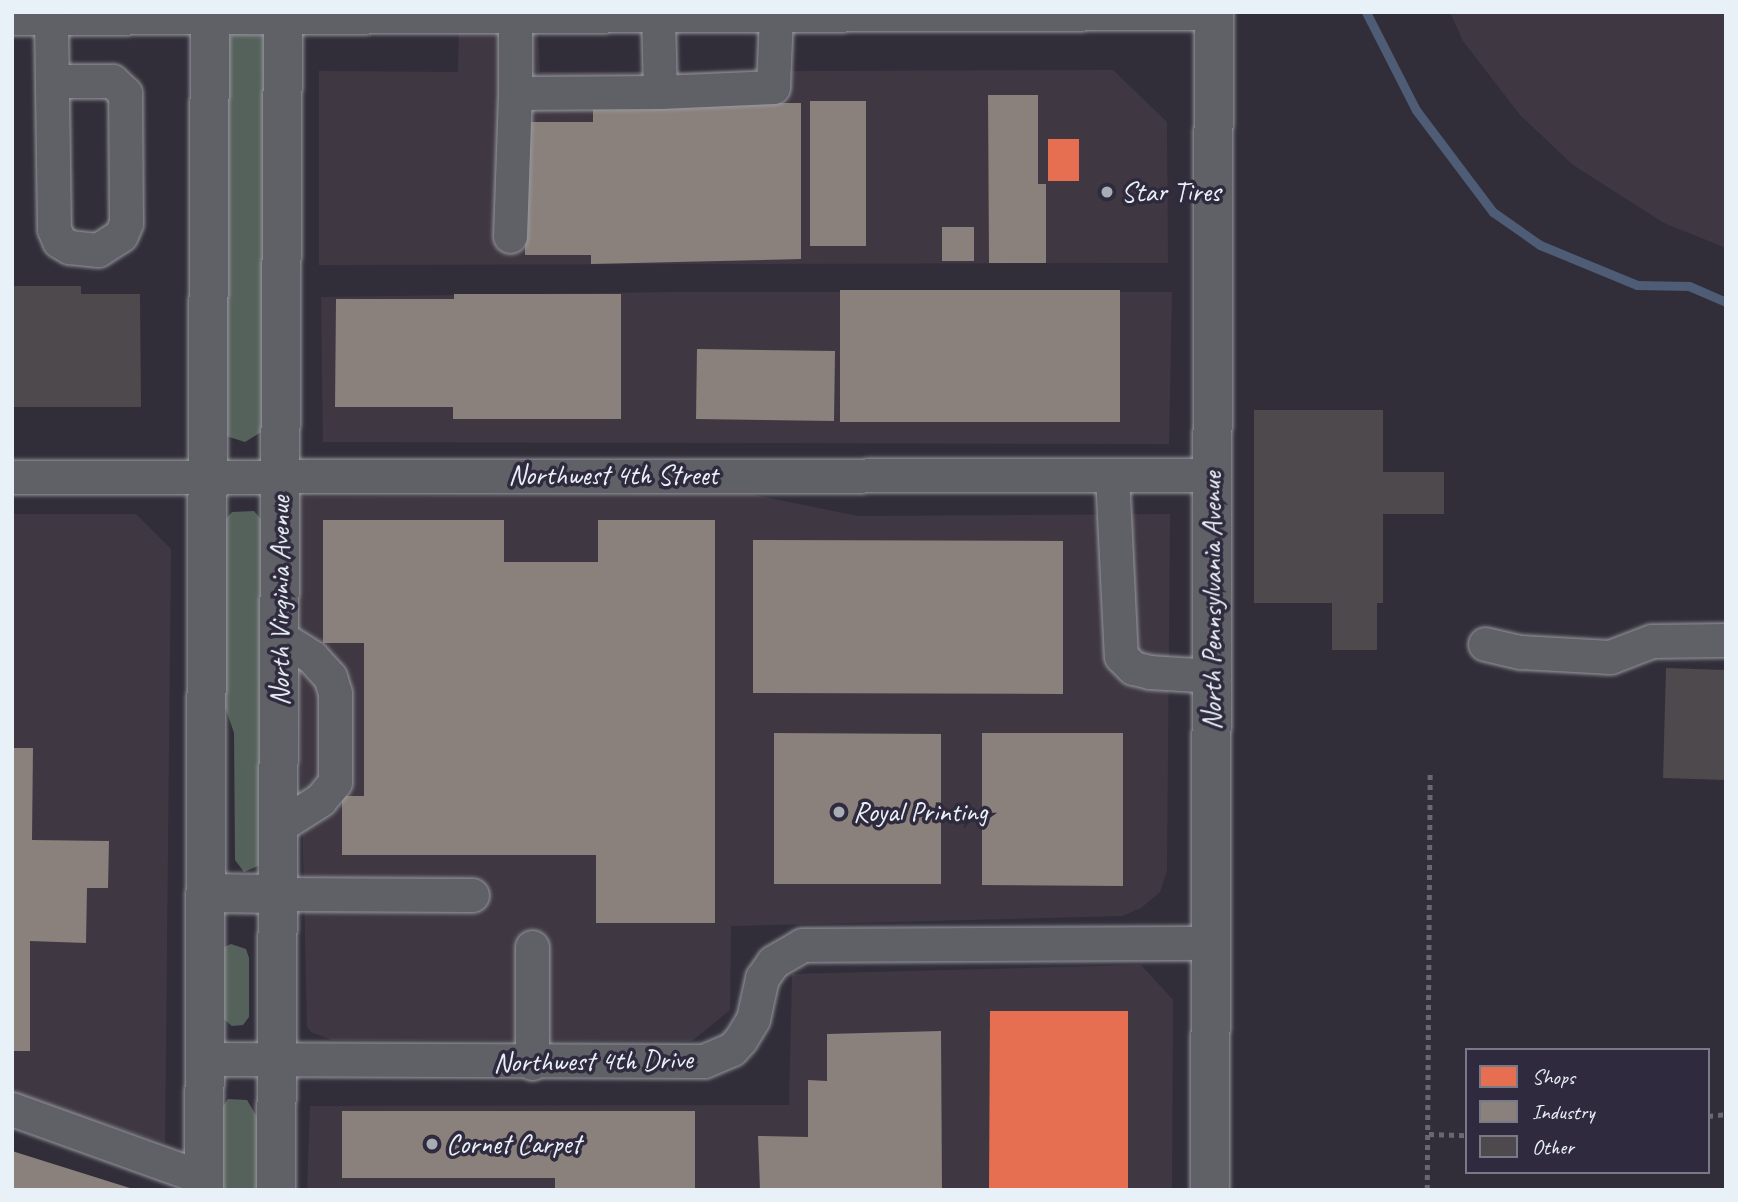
<!DOCTYPE html>
<html>
<head>
<meta charset="utf-8">
<style>
  body { margin:0 }
  #map { position:relative; width:1738px; height:1202px; overflow:hidden; background:#312e39; font-family:Caveat,sans-serif }
  div>[style] { position:absolute }
  [style*='--x'] { left:calc(var(--x)*1px); top:calc(var(--y)*1px); width:calc(var(--w)*1px); rotate:calc(var(--a)*1deg) }
  .built>* { inset:0; background:#3f3843 }
  .green>* { inset:0; background:#55615b }
  .shops>* { inset:0; background:#e76f51 }
  .industry>* { inset:0; background:#8a817c }
  .stream>* { height:9px; margin:-4.5px; padding:0 4.5px; transform-origin:4.5px; border-radius:4.5px; background:#4e5c75 }
  .building>* { inset:0; background:#4d494d }
  .path>* { height:4.5px; margin-top:-2.25px; transform-origin:0; background:repeating-linear-gradient(90deg,#68686f 0 5px,transparent 0 10px) }
  .roads { filter:drop-shadow(0 0 2px #98999f) drop-shadow(0 0 2px #98999f) }
  .minor>* { height:33px; margin:-16.5px; padding:0 16.5px; transform-origin:16.5px; border-radius:16.5px; background:#606067 }
  .major>* { height:38px; margin:-19px; padding:0 19px; transform-origin:19px; border-radius:19px; background:#606067 }
  .dots>* { width:19px; height:19px; translate:-50% -50%; box-sizing:border-box; border:4px solid #2f2a3d; border-radius:50% }
  span { translate:-50% -50%; white-space:nowrap; text-align:center; line-height:1.15; -webkit-text-stroke:7px #2f2a3d; paint-order:stroke }
  .poi-label { font-size:28px; color:#e8f1f8 }
  .left { translate:0 -50%; text-align:left }
  .street-label { font-size:28px; color:#e8f1f8 }
  .frame { position:absolute; inset:0; border:14px solid #e8f1f8; pointer-events:none }
  .legend { position:absolute; left:1465px; top:1048px; width:245px; height:126px; box-sizing:border-box; background:#2f2a3d; border:2px solid #797a88; margin:0; padding:9px 12px; list-style:none; font-size:21px; color:#e8f1f8 }
  .legend li { display:flex; align-items:center; gap:14px; height:35px }
  .legend b { width:35px; border:2px solid #797a88 }
</style>
</head>
<body>
<div id="map">
  <div class="built">
    <i style="clip-path:polygon(459px 12px,537px 12px,540px 72px,1113px 70px,1167px 122px,1168px 263px,319px 265px,319px 71px,458px 72px)"></i>
    <i style="clip-path:polygon(1450px 12px,1726px 12px,1726px 248px,1664px 223px,1573px 165px,1520px 115px,1463px 41px)"></i>
    <i style="clip-path:polygon(674px 292px,1172px 292px,1169px 444px,323px 442px,321px 297px)"></i>
    <i style="clip-path:polygon(749px 494px,858px 516px,1170px 514px,1167px 871px,1160px 892px,1141px 908px,1122px 916px,731px 926px,730px 1010px,692px 1041px,332px 1040px,311px 1032px,307px 1027px,295px 497px)"></i>
    <i style="clip-path:polygon(12px 514px,136px 514px,171px 549px,165px 1143px,12px 1095px)"></i>
    <i style="clip-path:polygon(1141px 965px,1173px 1000px,1172px 1190px,307px 1190px,310px 1106px,789px 1105px,792px 974px)"></i>
  </div>
  <div class="green">
    <i style="clip-path:polygon(233px 34px,264px 35px,263px 431px,245px 442px,226px 436px,224px 44px)"></i>
    <i style="clip-path:polygon(254px 511px,265px 524px,260px 865px,244px 872px,235px 860px,234px 733px,220px 692px,222px 523px,232px 512px)"></i>
    <i style="clip-path:polygon(231px 944px,246px 949px,249px 958px,249px 1017px,243px 1025px,232px 1026px,220px 1016px,224px 947px)"></i>
    <i style="clip-path:polygon(228px 1099px,247px 1100px,262px 1125px,262px 1190px,218px 1190px,219px 1112px)"></i>
  </div>
  <div class="shops">
    <i style="clip-path:polygon(1048px 139px,1079px 139px,1079px 181px,1048px 181px)"></i>
    <i style="clip-path:polygon(990px 1011px,1128px 1011px,1128px 1190px,989px 1190px)"></i>
  </div>
  <div class="industry">
    <i style="clip-path:polygon(988px 95px,1038px 95px,1038px 184px,1046px 184px,1046px 263px,989px 263px)"></i>
    <i style="clip-path:polygon(810px 101px,866px 101px,866px 246px,810px 246px)"></i>
    <i style="clip-path:polygon(662px 103px,801px 103px,801px 259px,591px 264px,591px 255px,525px 255px,525px 122px,593px 122px,593px 109px)"></i>
    <i style="clip-path:polygon(942px 227px,974px 227px,974px 261px,942px 261px)"></i>
    <i style="clip-path:polygon(840px 290px,1120px 290px,1120px 422px,840px 422px)"></i>
    <i style="clip-path:polygon(454px 294px,621px 294px,621px 419px,453px 419px,453px 407px,335px 407px,336px 299px,454px 299px)"></i>
    <i style="clip-path:polygon(697px 349px,835px 351px,834px 421px,696px 419px)"></i>
    <i style="clip-path:polygon(323px 520px,504px 520px,504px 562px,598px 562px,598px 520px,715px 520px,715px 923px,596px 923px,596px 855px,342px 855px,342px 796px,364px 796px,364px 643px,323px 643px)"></i>
    <i style="clip-path:polygon(753px 540px,1063px 541px,1063px 694px,753px 693px)"></i>
    <i style="clip-path:polygon(774px 733px,941px 734px,941px 884px,774px 884px)"></i>
    <i style="clip-path:polygon(982px 733px,1123px 733px,1123px 886px,982px 885px)"></i>
    <i style="clip-path:polygon(12px 748px,33px 748px,32px 840px,109px 841px,108px 888px,87px 888px,86px 943px,30px 941px,30px 1051px,12px 1051px)"></i>
    <i style="clip-path:polygon(941px 1031px,942px 1190px,760px 1190px,758px 1136px,808px 1137px,808px 1080px,827px 1081px,827px 1034px)"></i>
    <i style="clip-path:polygon(342px 1111px,695px 1111px,695px 1190px,555px 1190px,555px 1178px,342px 1178px)"></i>
    <i style="clip-path:polygon(12px 1151px,133px 1189px,133px 1190px,12px 1190px)"></i>
  </div>
  <div class="stream">
    <i style="--x:1366;--y:12;--w:110;--a:63"></i>
    <i style="--x:1416;--y:110;--w:128;--a:53"></i>
    <i style="--x:1493;--y:212;--w:57;--a:35.1"></i>
    <i style="--x:1540;--y:245;--w:105;--a:22.4"></i>
    <i style="--x:1637;--y:285;--w:52;--a:1.1"></i>
    <i style="--x:1689;--y:286;--w:40;--a:23.4"></i>
  </div>
  <div class="building">
    <i style="clip-path:polygon(12px 286px,81px 286px,81px 294px,140px 294px,141px 407px,12px 407px)"></i>
    <i style="clip-path:polygon(1254px 410px,1383px 410px,1383px 472px,1444px 472px,1444px 514px,1383px 514px,1383px 603px,1377px 603px,1377px 650px,1332px 650px,1332px 603px,1254px 603px)"></i>
    <i style="clip-path:polygon(1666px 668px,1726px 670px,1726px 780px,1663px 778px)"></i>
  </div>
  <div class="path">
    <i style="--x:1708;--y:1116;--w:18;--a:-6"></i>
    <i style="--x:1429;--y:1134;--w:38;--a:2"></i>
    <i style="--x:1427;--y:1190;--w:417;--a:-89.6"></i>
  </div>
  <div class="roads">
    <div class="minor">
      <i style="--x:515;--y:16;--w:77;--a:90"></i>
      <i style="--x:515;--y:93;--w:145;--a:-0.4"></i>
      <i style="--x:658;--y:16;--w:76;--a:88.5"></i>
      <i style="--x:660;--y:92;--w:113;--a:-2.5"></i>
      <i style="--x:773;--y:87;--w:72;--a:-87.6"></i>
      <i style="--x:12;--y:18;--w:1202;--a:-0.24"></i>
      <i style="--x:51;--y:18;--w:211;--a:89.2"></i>
      <i style="--x:54;--y:229;--w:13;--a:67"></i>
      <i style="--x:59;--y:241;--w:12;--a:31"></i>
      <i style="--x:69;--y:247;--w:29;--a:6"></i>
      <i style="--x:98;--y:250;--w:27;--a:-33"></i>
      <i style="--x:121;--y:235;--w:13;--a:-67"></i>
      <i style="--x:126;--y:223;--w:130;--a:-90.4"></i>
      <i style="--x:125;--y:93;--w:18;--a:-137"></i>
      <i style="--x:112;--y:81;--w:60;--a:180"></i>
      <i style="--x:510;--y:236;--w:143;--a:-88"></i>
      <i style="--x:1112;--y:475;--w:181;--a:87.2"></i>
      <i style="--x:1121;--y:656;--w:17;--a:45"></i>
      <i style="--x:1133;--y:668;--w:17;--a:13"></i>
      <i style="--x:1150;--y:672;--w:62;--a:3.7"></i>
      <i style="--x:12;--y:477;--w:1201;--a:-0.1"></i>
      <i style="--x:1485;--y:644;--w:37;--a:13"></i>
      <i style="--x:1521;--y:652;--w:89;--a:3.2"></i>
      <i style="--x:1610;--y:657;--w:45;--a:-20.9"></i>
      <i style="--x:1652;--y:641;--w:74;--a:-0.8"></i>
      <i style="--x:279;--y:826;--w:49;--a:-32.4"></i>
      <i style="--x:320;--y:800;--w:23;--a:-50"></i>
      <i style="--x:335;--y:782;--w:89;--a:-90"></i>
      <i style="--x:335;--y:693;--w:17;--a:-107"></i>
      <i style="--x:330;--y:677;--w:27;--a:-132"></i>
      <i style="--x:312;--y:657;--w:38;--a:-148"></i>
      <i style="--x:278;--y:894;--w:194;--a:0.3"></i>
      <i style="--x:204;--y:1059;--w:500;--a:0.23"></i>
      <i style="--x:704;--y:1061;--w:30;--a:-23"></i>
      <i style="--x:732;--y:1049;--w:13;--a:-48"></i>
      <i style="--x:741;--y:1039;--w:23;--a:-59"></i>
      <i style="--x:753;--y:1019;--w:42;--a:-77.6"></i>
      <i style="--x:762;--y:978;--w:19;--a:-55"></i>
      <i style="--x:773;--y:962;--w:34;--a:-30"></i>
      <i style="--x:802;--y:945;--w:408;--a:-0.3"></i>
      <i style="--x:532;--y:1063;--w:116;--a:-90"></i>
      <i style="--x:12;--y:1109;--w:204;--a:19.8"></i>
    </div>
    <div class="major">
      <i style="--x:206;--y:893;--w:72;--a:0.8"></i>
      <i style="--x:204;--y:1190;--w:1178;--a:-89.71"></i>
      <i style="--x:276;--y:1190;--w:1178;--a:-89.66"></i>
      <i style="--x:1210;--y:1190;--w:1178;--a:-89.81"></i>
    </div>
  </div>
  <div class="dots">
    <i style="left:1107px;top:192px;background:#a8adb5"></i>
    <i style="left:839px;top:812px;background:#a8adb5"></i>
    <i style="left:432px;top:1144px;background:#a8adb5"></i>
  </div>
  <div class="poi-label">
    <span class="left" style="left:1121px;top:192px">Star Tires</span>
    <span class="left" style="left:853px;top:812px">Royal Printing</span>
    <span class="left" style="left:446px;top:1144px">Cornet Carpet</span>
  </div>
  <div class="street-label">
    <span style="left:613px;top:475px">Northwest 4th Street</span>
    <span style="left:280px;top:601px;rotate:-90deg">North Virginia Avenue</span>
    <span style="left:1212px;top:601px;rotate:-90deg">North Pennsylvania Avenue</span>
    <span style="left:593px;top:1061px;rotate:-1deg">Northwest 4th Drive</span>
  </div>
  <div class="frame"></div>
  <ul class="legend">
  <li><b style="height:19px;background:#e76f51"></b>Shops</li>
  <li><b style="height:19px;background:#8a817c"></b>Industry</li>
  <li><b style="height:19px;background:#4d494d"></b>Other</li>
  </ul>
</div>
</body>
</html>
